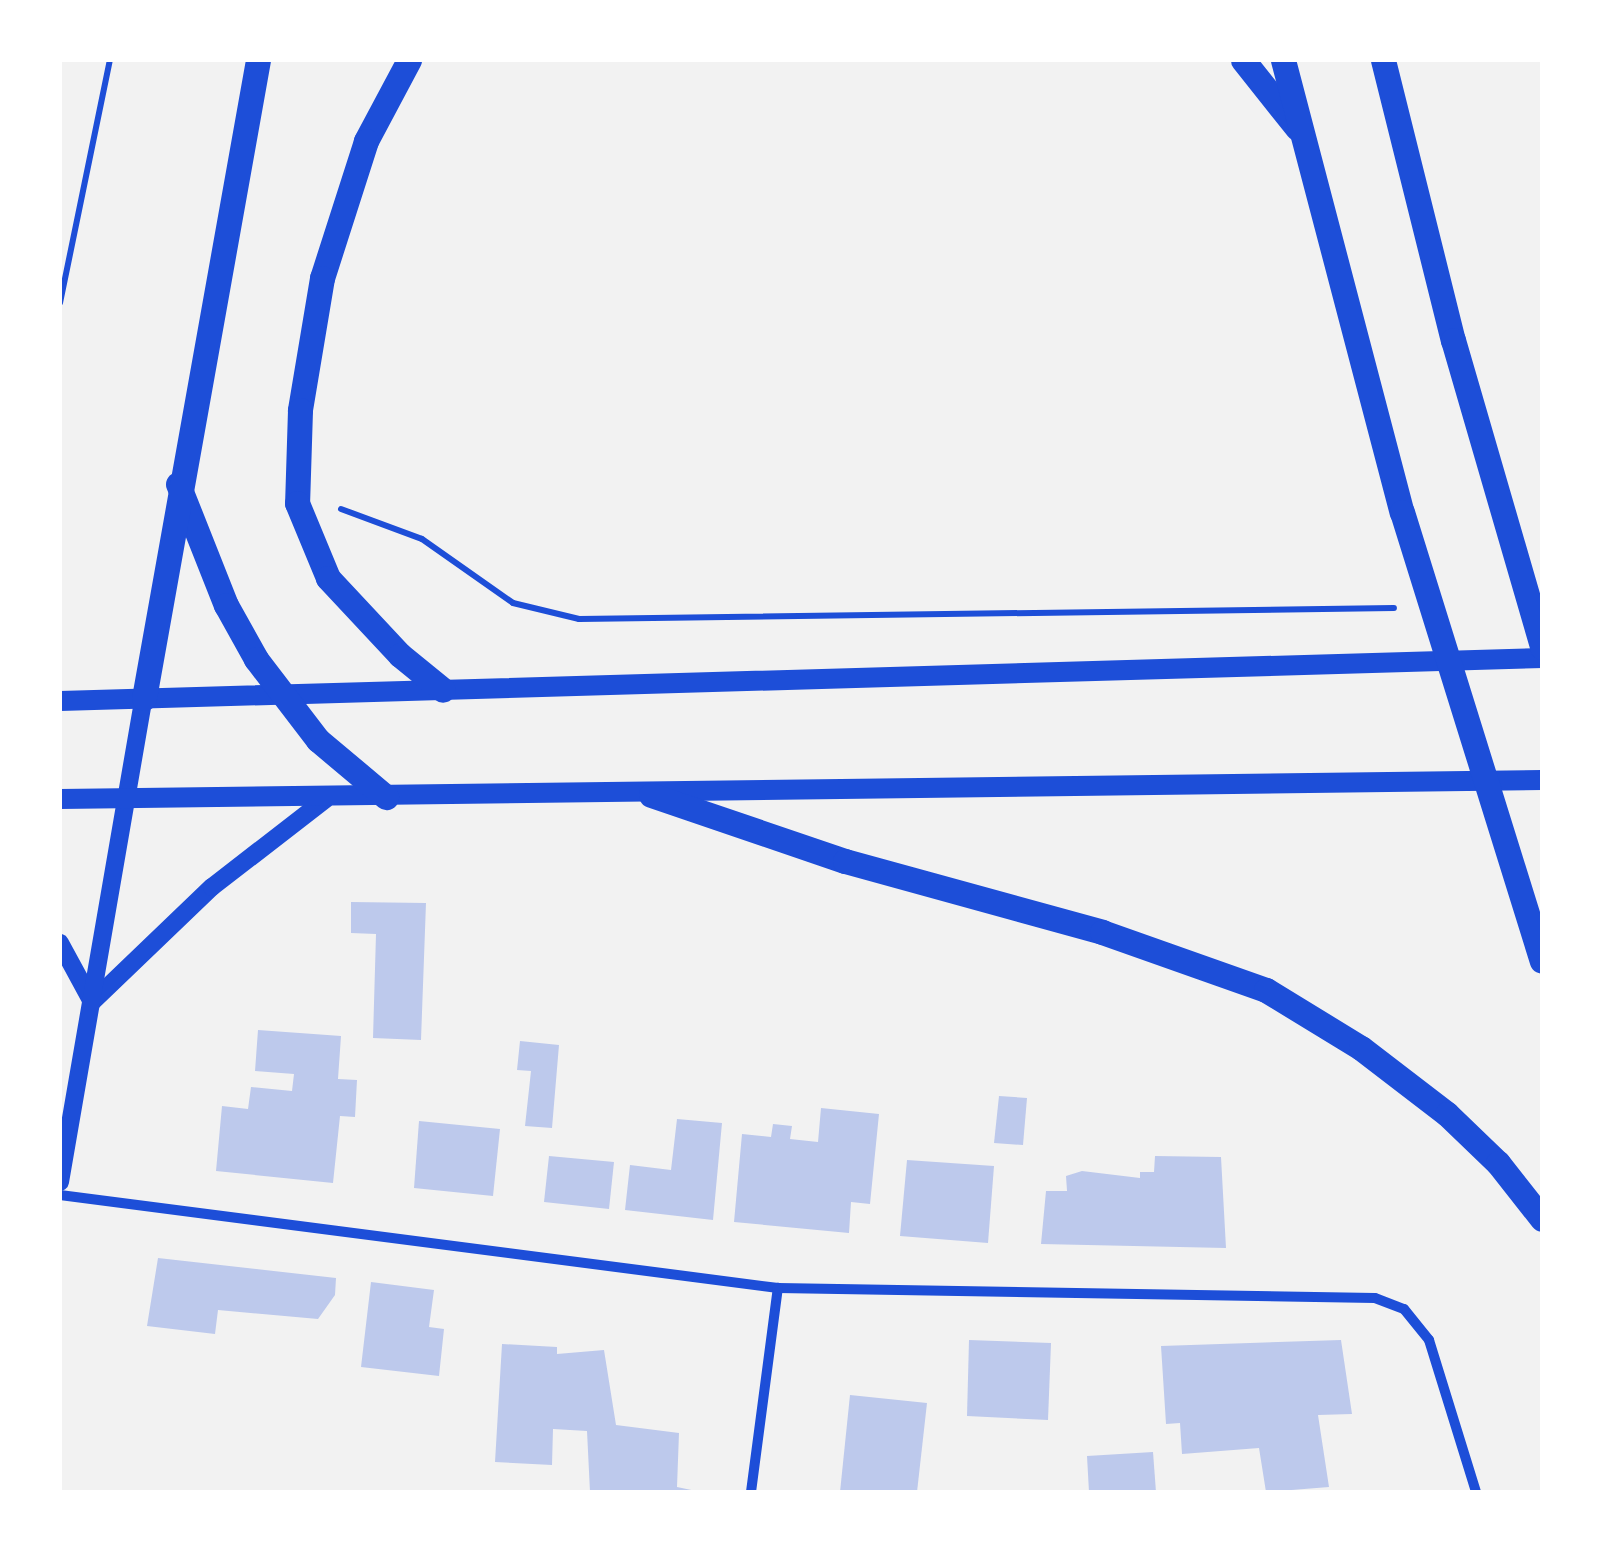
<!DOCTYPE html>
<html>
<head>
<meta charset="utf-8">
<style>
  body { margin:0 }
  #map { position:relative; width:1602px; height:1552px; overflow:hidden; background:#f2f2f2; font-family:Jost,sans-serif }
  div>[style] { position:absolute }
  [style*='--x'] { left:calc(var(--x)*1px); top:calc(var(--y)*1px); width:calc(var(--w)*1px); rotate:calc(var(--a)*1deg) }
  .building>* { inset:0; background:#bdc9ec }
  .path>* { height:6px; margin:-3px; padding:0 3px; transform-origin:3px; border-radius:3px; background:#1d4ed8 }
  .minor>* { height:10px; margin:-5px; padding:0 5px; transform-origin:5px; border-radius:5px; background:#1d4ed8 }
  .tertiary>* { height:18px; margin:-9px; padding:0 9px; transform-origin:9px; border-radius:9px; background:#1d4ed8 }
  .secondary>* { height:20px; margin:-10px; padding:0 10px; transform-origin:10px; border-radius:10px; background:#1d4ed8 }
  .primary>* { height:25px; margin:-12.5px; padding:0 12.5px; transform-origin:12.5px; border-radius:12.5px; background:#1d4ed8 }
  span { translate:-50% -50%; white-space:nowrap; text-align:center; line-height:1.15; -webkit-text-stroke:8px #fff; paint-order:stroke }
  .frame { position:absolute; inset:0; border:62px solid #fff; pointer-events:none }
</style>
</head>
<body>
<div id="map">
  <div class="building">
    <i style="clip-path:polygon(351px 902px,426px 903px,421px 1040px,373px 1038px,376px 934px,351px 933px)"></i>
    <i style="clip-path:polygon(258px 1030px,341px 1036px,338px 1079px,357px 1080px,355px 1117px,340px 1116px,333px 1183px,216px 1171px,222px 1106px,248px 1109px,251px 1087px,292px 1091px,294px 1074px,255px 1071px)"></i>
    <i style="clip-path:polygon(520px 1041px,559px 1045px,552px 1128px,525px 1126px,531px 1071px,517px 1070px)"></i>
    <i style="clip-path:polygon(999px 1096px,1027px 1098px,1023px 1145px,994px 1143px)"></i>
    <i style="clip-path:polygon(821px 1108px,879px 1114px,870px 1204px,851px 1202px,849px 1233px,734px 1222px,742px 1134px,771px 1137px,773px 1124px,792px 1126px,790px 1139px,818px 1142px)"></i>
    <i style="clip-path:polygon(677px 1119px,722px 1123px,713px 1220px,625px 1210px,630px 1165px,671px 1170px)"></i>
    <i style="clip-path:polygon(419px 1121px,500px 1129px,493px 1196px,414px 1188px)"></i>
    <i style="clip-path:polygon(549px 1156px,614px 1162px,609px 1209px,544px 1202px)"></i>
    <i style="clip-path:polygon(1155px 1156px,1221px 1157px,1226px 1248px,1041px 1244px,1046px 1191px,1067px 1191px,1066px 1176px,1082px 1171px,1140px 1178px,1140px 1172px,1154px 1172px)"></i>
    <i style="clip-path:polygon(907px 1160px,994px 1166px,988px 1243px,900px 1236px)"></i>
    <i style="clip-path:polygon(158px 1258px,336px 1278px,335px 1295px,318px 1319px,218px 1310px,215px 1334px,147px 1326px)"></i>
    <i style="clip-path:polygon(371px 1282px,434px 1290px,429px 1327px,444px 1329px,439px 1376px,361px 1367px)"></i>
    <i style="clip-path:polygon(969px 1340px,1051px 1343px,1048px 1420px,967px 1416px)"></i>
    <i style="clip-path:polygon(1341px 1340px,1352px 1414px,1318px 1415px,1329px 1487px,1266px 1492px,1259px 1448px,1182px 1454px,1180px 1423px,1166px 1424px,1161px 1346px)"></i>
    <i style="clip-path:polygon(502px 1344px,557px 1347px,557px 1354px,604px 1350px,616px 1425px,679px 1433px,677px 1487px,701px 1492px,590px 1492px,587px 1431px,553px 1429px,552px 1465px,495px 1462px)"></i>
    <i style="clip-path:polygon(850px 1395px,927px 1403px,917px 1492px,840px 1492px)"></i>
    <i style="clip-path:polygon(1153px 1452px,1156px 1492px,1089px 1492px,1087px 1456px)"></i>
  </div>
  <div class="path">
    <i style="--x:60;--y:303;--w:248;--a:-78.4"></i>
    <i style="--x:341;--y:509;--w:86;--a:20.3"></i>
    <i style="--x:422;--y:539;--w:111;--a:35.1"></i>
    <i style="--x:513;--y:603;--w:68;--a:13.6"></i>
    <i style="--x:579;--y:619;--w:815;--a:-0.77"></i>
  </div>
  <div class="minor">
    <i style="--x:60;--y:1195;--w:724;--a:7.38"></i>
    <i style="--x:778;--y:1288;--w:597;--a:0.96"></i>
    <i style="--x:1375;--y:1298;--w:31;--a:21"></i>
    <i style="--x:1404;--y:1309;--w:40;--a:51"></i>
    <i style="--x:1429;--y:1340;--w:159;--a:72.8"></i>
    <i style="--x:751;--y:1492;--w:206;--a:-82.5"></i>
  </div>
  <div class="tertiary">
    <i style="--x:60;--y:943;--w:67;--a:61.5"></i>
    <i style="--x:92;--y:1002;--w:166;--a:-43.8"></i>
    <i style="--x:212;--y:887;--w:144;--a:-37.7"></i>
    <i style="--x:60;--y:1182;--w:491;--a:-80.2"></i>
  </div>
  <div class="secondary">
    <i style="--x:60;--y:701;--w:1483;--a:-1.66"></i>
    <i style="--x:60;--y:799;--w:1482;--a:-0.73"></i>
  </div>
  <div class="primary">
    <i style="--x:409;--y:60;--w:92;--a:118"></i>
    <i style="--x:366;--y:141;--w:144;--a:107.8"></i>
    <i style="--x:322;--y:278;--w:134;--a:99.5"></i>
    <i style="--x:300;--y:410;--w:93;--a:91.8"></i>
    <i style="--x:297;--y:503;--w:81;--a:67.5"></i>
    <i style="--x:328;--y:578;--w:105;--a:46.9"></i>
    <i style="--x:400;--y:655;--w:55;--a:39.1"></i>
    <i style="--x:1243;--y:60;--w:87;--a:51.5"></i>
    <i style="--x:1283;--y:60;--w:467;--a:75.3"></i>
    <i style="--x:1402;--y:512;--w:470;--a:72.7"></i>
    <i style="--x:1383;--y:60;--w:289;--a:76"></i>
    <i style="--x:1453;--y:340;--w:320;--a:73.8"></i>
    <i style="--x:178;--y:484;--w:130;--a:68.4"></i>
    <i style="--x:226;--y:605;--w:62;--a:60.9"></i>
    <i style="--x:256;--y:659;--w:102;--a:52.6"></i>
    <i style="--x:318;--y:740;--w:89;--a:40"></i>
    <i style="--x:144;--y:698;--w:648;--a:-79.87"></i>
    <i style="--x:651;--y:795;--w:205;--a:18.8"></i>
    <i style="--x:845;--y:861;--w:267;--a:15.4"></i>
    <i style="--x:1102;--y:932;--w:174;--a:19.5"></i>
    <i style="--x:1266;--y:990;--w:111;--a:31.4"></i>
    <i style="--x:1361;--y:1048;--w:108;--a:37.5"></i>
    <i style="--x:1447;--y:1114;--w:71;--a:43.9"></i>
    <i style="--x:1498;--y:1163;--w:71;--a:51.8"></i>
  </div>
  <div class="frame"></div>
</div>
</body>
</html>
